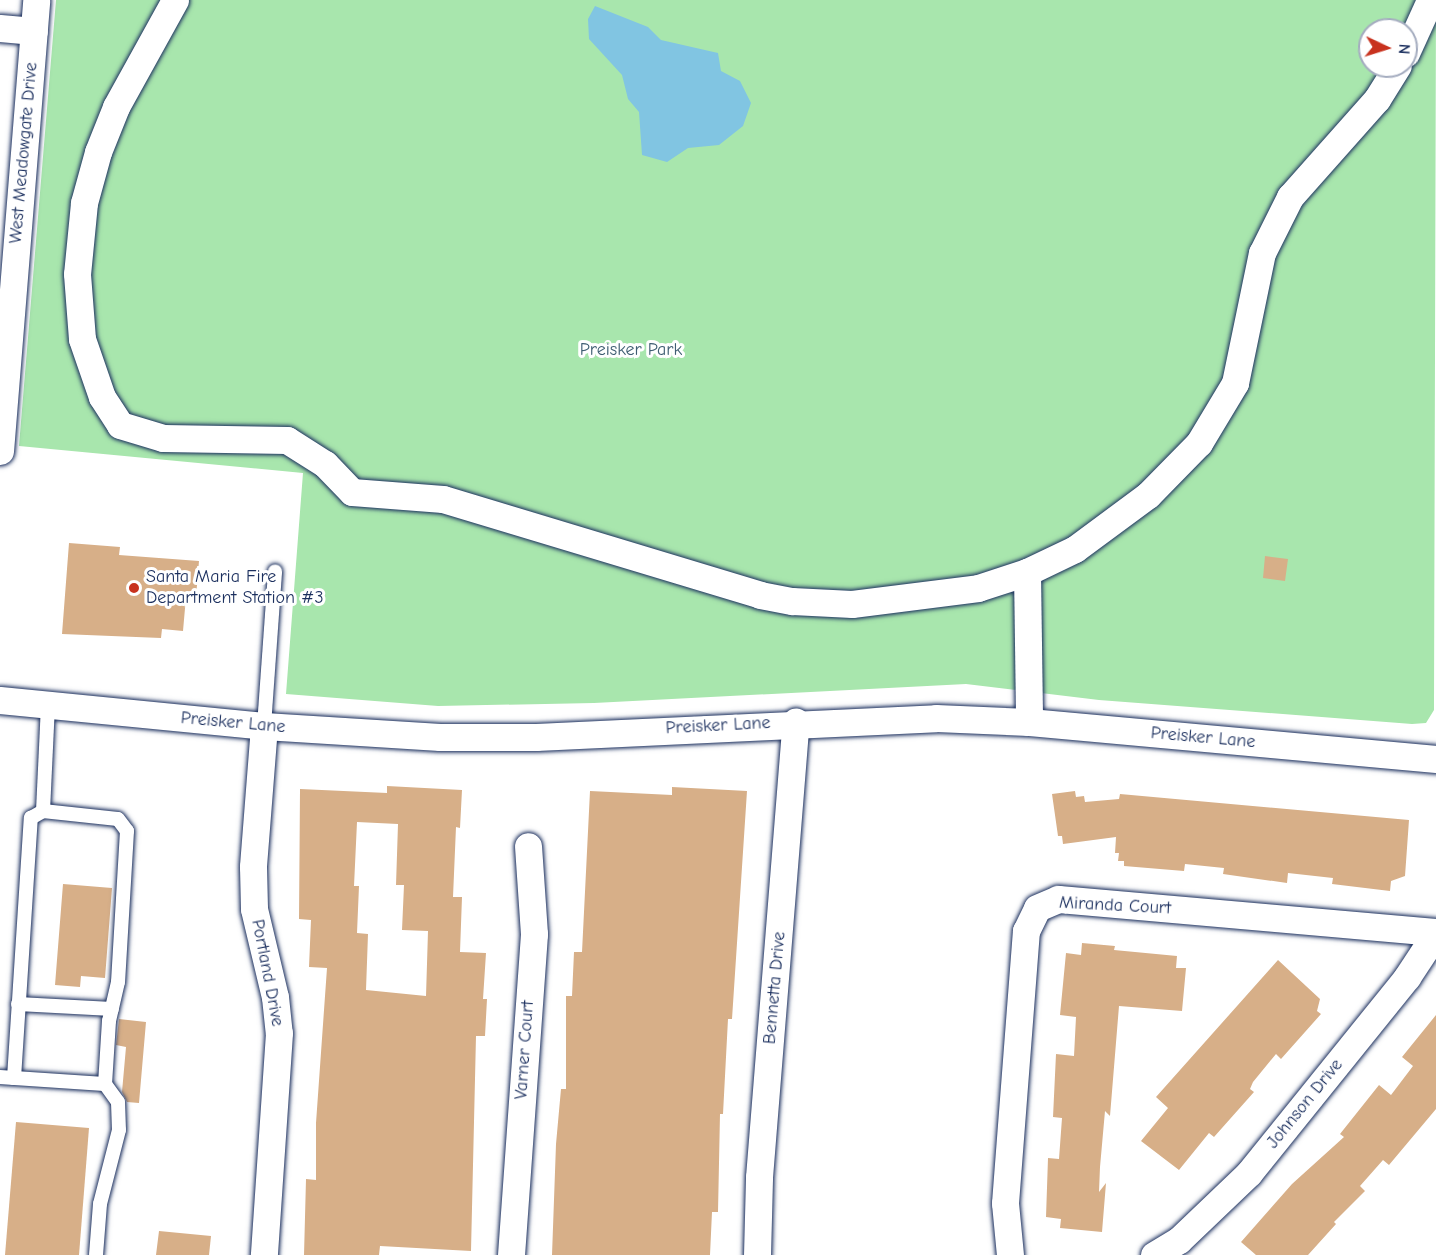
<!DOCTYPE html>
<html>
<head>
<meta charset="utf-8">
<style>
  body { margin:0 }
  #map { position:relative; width:1436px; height:1255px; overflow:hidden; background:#fff; font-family:"Comic Neue",sans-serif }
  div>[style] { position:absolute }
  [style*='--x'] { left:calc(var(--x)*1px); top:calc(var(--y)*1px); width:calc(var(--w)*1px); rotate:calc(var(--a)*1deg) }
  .green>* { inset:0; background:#a8e6ad }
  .water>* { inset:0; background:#81c5e2 }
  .building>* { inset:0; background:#d7af88 }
  .roads { filter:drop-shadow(0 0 2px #1b2f5e) drop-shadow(0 0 2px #1b2f5e) }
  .service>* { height:14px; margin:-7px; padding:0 7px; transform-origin:7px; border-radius:7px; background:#fff }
  .minor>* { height:27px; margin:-13.5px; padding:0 13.5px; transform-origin:13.5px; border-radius:13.5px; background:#fff }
  .dots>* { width:16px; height:16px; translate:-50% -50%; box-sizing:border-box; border:3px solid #fff; border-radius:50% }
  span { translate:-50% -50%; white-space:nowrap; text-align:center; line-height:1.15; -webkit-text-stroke:6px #fff; paint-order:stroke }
  .street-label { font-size:18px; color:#1b2f5e }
  .park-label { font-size:18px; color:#3e5d72 }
  .poi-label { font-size:18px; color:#1b2f5e }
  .left { translate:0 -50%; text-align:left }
  .north { position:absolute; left:1358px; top:18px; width:60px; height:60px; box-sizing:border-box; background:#fff; border:2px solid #a4acbf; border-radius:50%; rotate:94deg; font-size:16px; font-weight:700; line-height:24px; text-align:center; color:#1b2f5e }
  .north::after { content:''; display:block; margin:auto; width:21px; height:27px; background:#c8321e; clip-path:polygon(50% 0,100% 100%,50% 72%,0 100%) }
</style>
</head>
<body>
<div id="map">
  <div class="green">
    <i style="clip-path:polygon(evenodd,56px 0,1436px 0,1434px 710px,1426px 723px,1412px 724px,1099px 700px,966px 684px,594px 703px,438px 706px,286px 694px,303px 473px,19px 446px,56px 0,1370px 30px,1406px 30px,1406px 66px,1370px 66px,1370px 30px)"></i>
  </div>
  <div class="water">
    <i style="clip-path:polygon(595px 6px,648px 27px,661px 40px,718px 53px,721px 71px,740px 81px,751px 103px,743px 126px,719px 145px,688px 148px,667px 162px,642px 155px,639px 112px,628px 99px,622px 75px,589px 39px,588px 19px)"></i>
  </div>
  <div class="building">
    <i style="clip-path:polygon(69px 543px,120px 547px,119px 555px,199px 561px,196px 597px,186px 597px,183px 631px,162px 629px,161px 638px,62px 634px)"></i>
    <i style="clip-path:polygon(1265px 556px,1288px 559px,1285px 581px,1263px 578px)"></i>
    <i style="clip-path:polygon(evenodd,387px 786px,462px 790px,460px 828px,456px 827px,453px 897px,462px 897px,460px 952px,486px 953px,483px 999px,487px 999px,485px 1036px,476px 1036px,471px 1251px,380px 1246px,379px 1255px,304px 1255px,306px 1179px,316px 1180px,316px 1123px,327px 968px,309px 967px,311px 920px,299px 919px,300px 789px,387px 793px,387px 786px,357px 822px,398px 824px,396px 885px,404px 885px,402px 930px,428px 931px,426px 996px,366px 990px,368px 934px,357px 933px,359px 886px,354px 886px,357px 822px)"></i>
    <i style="clip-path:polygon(672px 787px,747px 791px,732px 1019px,728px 1019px,723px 1114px,720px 1114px,718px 1212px,712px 1212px,710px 1255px,552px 1255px,556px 1144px,561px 1089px,566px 1089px,566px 996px,572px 996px,574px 952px,582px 952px,590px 791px,672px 795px)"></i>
    <i style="clip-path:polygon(1075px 791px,1076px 797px,1084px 796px,1085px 802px,1119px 799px,1120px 794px,1409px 820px,1405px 876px,1391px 881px,1390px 891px,1332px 884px,1333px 878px,1288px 873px,1287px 883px,1223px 874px,1224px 868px,1185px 864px,1184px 871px,1124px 866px,1124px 861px,1118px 861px,1119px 853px,1115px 853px,1116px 837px,1063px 844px,1062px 836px,1058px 836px,1052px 794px)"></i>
    <i style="clip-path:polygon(63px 884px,112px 888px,105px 978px,81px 976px,80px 987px,55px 985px)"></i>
    <i style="clip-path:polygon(1082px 943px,1115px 946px,1114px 950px,1177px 956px,1176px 968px,1186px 968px,1182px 1011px,1119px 1006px,1110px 1116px,1105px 1111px,1100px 1167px,1099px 1192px,1106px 1183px,1102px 1232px,1060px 1228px,1061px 1219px,1046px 1217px,1048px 1158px,1059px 1159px,1062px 1118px,1053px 1117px,1056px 1054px,1074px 1056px,1076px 1017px,1060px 1015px,1066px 953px,1081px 955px)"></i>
    <i style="clip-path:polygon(1278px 960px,1320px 999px,1317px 1011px,1321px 1014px,1281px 1059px,1276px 1054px,1253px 1082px,1250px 1089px,1254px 1092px,1214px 1137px,1209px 1133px,1179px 1170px,1141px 1141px,1168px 1108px,1156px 1097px)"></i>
    <i style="clip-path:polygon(1436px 1015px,1436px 1109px,1389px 1165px,1383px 1160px,1360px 1186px,1365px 1191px,1334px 1222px,1336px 1224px,1308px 1255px,1256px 1255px,1241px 1242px,1292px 1184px,1344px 1137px,1340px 1134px,1379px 1085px,1391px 1095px,1413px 1066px,1402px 1057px)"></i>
    <i style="clip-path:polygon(119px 1019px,146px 1022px,139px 1103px,127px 1102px,122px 1092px,126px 1047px,116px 1045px)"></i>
    <i style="clip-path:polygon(16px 1122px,89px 1128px,79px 1255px,5px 1255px)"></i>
    <i style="clip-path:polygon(159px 1231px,211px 1236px,209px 1255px,156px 1255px)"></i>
  </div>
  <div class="roads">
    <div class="service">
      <i style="--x:264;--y:726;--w:155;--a:-85.9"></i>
      <i style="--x:43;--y:811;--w:106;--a:-87.3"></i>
      <i style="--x:18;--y:1004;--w:94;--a:3"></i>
      <i style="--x:0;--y:1077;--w:14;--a:4"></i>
      <i style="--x:14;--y:1078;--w:261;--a:-86.3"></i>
      <i style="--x:31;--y:818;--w:14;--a:-30"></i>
      <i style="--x:43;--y:811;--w:75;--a:6.1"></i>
      <i style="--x:118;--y:819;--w:15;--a:53"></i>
      <i style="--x:127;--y:831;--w:151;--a:93.4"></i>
      <i style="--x:118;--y:982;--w:40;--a:103"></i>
      <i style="--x:109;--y:1021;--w:63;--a:93.6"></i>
      <i style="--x:105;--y:1084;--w:22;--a:54"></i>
      <i style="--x:118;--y:1102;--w:28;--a:88"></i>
      <i style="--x:119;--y:1130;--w:76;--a:104.4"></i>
      <i style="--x:100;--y:1204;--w:51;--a:94.5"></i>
      <i style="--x:14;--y:1078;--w:91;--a:3.8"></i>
    </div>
    <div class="minor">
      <i style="--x:175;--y:0;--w:122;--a:118.9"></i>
      <i style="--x:116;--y:107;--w:48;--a:111.8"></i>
      <i style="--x:98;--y:152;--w:53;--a:105.4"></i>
      <i style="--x:84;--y:203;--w:71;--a:95.6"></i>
      <i style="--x:77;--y:274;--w:65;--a:85.6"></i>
      <i style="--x:82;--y:339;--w:61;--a:71"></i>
      <i style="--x:102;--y:397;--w:33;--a:57"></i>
      <i style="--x:120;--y:425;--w:45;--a:16.8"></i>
      <i style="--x:163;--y:438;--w:124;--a:0.9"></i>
      <i style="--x:287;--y:440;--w:45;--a:32.3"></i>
      <i style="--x:325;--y:464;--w:39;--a:46"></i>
      <i style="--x:352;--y:492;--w:91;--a:4.4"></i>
      <i style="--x:443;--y:499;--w:331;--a:16.8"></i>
      <i style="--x:760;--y:595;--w:33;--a:11"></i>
      <i style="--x:792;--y:601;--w:60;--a:2.9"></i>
      <i style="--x:852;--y:604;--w:127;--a:-7.2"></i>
      <i style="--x:978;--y:588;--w:52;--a:-18.1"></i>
      <i style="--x:1027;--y:572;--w:53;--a:-25.6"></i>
      <i style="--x:1075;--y:549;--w:91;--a:-36.5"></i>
      <i style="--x:1148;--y:495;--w:73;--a:-45.6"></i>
      <i style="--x:1199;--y:443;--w:70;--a:-59"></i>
      <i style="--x:1235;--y:383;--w:133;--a:-78.3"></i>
      <i style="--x:1262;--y:253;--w:63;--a:-63.4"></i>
      <i style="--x:1290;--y:197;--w:131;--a:-48.4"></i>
      <i style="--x:1377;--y:99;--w:39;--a:-58"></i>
      <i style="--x:0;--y:28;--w:34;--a:5"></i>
      <i style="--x:1406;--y:53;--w:58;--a:-65.6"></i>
      <i style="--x:0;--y:451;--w:452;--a:-85.4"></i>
      <i style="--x:1027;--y:572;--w:150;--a:89.2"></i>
      <i style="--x:0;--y:700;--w:265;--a:5.6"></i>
      <i style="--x:264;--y:726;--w:176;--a:3.6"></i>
      <i style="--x:440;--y:737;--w:96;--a:0"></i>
      <i style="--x:536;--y:737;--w:400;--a:-2.7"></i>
      <i style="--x:936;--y:718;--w:93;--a:2.5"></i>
      <i style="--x:1029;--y:722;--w:409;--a:5.2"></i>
      <i style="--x:264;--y:726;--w:141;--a:94.5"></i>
      <i style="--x:253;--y:867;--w:42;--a:88.6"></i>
      <i style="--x:254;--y:909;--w:90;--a:76.6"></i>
      <i style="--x:275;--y:997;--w:36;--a:84"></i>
      <i style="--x:279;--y:1033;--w:223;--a:93.9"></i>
      <i style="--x:511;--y:1255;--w:322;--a:-85.9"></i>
      <i style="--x:534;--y:934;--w:88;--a:-93.9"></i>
      <i style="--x:757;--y:1255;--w:78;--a:-88.5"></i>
      <i style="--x:759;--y:1177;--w:457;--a:-85.4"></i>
      <i style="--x:1010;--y:1255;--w:52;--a:-95.5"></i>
      <i style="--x:1005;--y:1203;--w:273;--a:-85.6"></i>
      <i style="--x:1026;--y:931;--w:25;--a:-64"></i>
      <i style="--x:1037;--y:908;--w:23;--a:-23"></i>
      <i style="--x:1058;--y:899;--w:379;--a:5"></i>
      <i style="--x:1154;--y:1255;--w:29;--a:-31"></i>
      <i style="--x:1179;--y:1240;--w:97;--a:-43.7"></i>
      <i style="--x:1249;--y:1173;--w:252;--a:-51.1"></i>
      <i style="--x:1407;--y:977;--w:53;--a:-56.6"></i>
    </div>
  </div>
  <div class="dots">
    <i style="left:134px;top:588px;background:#c8321e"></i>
  </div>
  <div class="street-label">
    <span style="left:24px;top:153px;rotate:-85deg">West Meadowgate Drive</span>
    <span style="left:233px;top:723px;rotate:5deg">Preisker Lane</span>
    <span style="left:718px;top:726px;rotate:-3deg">Preisker Lane</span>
    <span style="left:1203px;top:738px;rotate:5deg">Preisker Lane</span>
    <span style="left:1115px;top:906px;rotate:3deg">Miranda Court</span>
    <span style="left:267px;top:973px;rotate:79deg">Portland Drive</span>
    <span style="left:775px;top:988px;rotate:-85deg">Bennetta Drive</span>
    <span style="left:525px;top:1050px;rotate:-86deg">Varner Court</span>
    <span style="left:1305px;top:1104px;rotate:-51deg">Johnson Drive</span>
  </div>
  <div class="park-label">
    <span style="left:631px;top:350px">Preisker Park</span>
  </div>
  <div class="poi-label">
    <span class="left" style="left:146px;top:588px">Santa Maria Fire<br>Department Station #3</span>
  </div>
  <div class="north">N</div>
</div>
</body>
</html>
